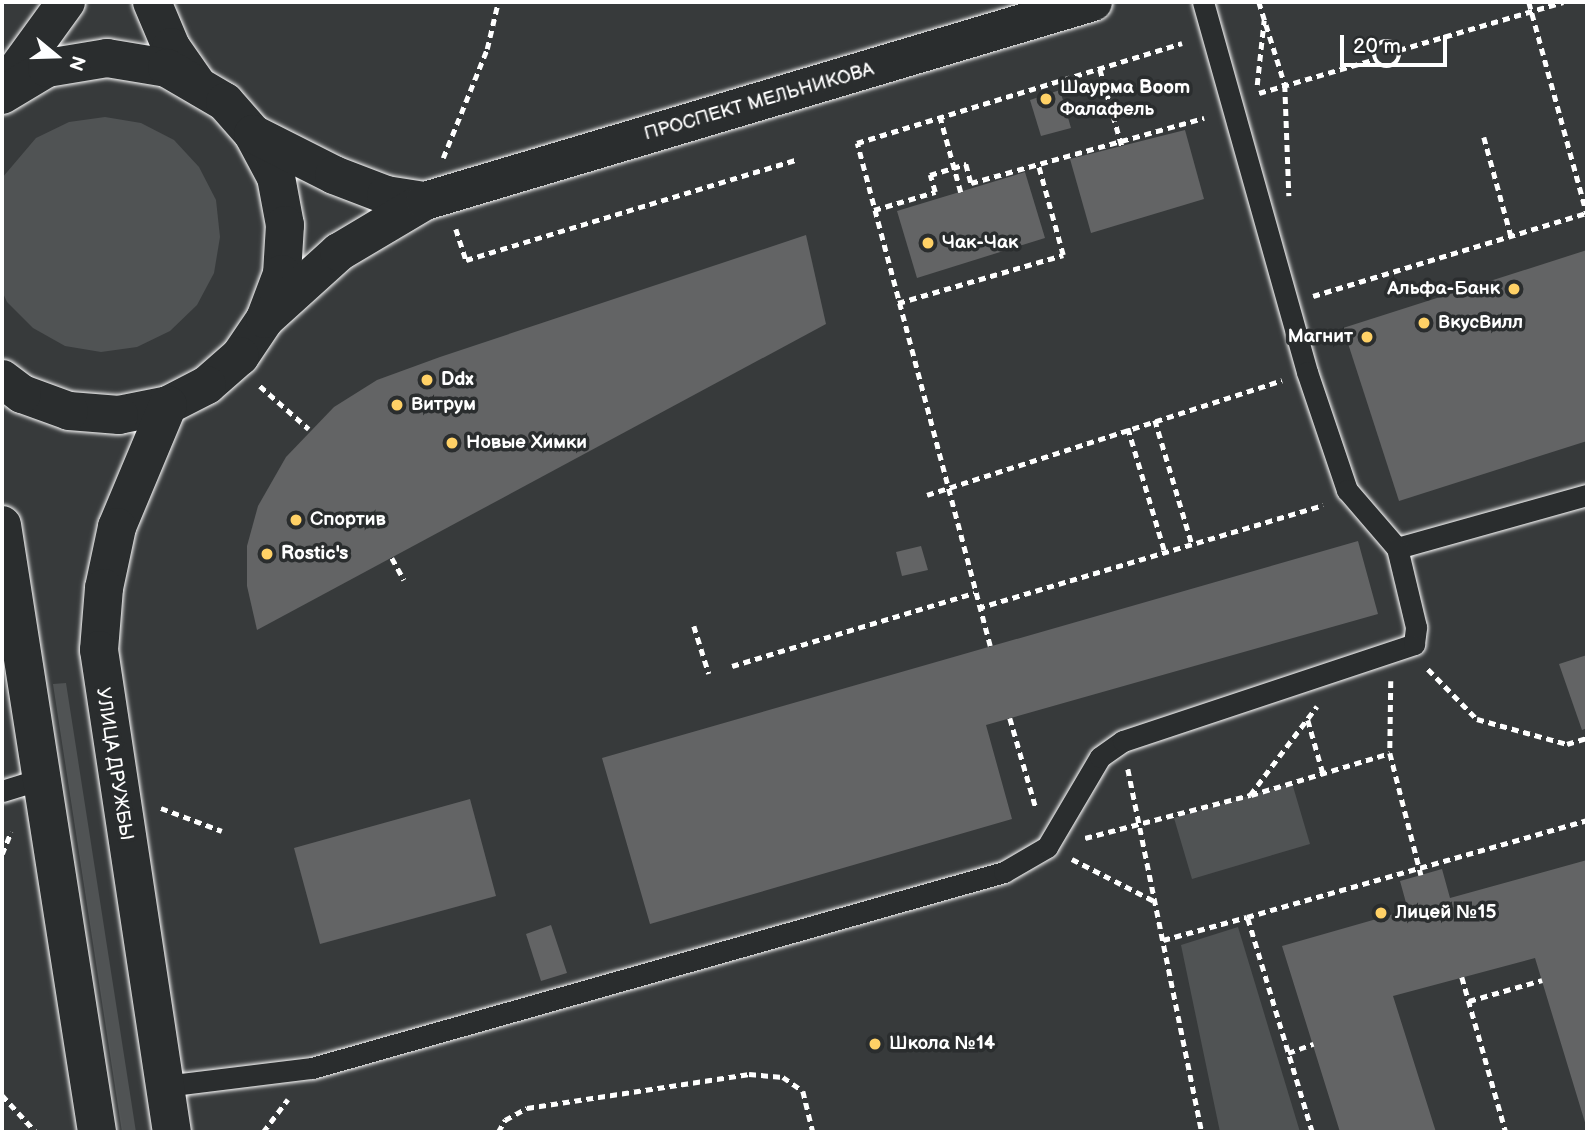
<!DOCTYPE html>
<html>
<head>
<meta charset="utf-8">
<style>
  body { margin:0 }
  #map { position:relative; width:1589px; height:1134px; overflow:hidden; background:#373a3b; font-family:"Balsamiq Sans",sans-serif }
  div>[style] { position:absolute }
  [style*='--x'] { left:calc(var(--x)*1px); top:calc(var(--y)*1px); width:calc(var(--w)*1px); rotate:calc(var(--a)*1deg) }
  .green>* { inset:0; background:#505354 }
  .building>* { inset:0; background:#636465 }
  .path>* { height:4.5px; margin-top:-2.25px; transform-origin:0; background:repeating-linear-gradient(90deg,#fff 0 7px,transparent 0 12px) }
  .path>.ring { margin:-2.25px; padding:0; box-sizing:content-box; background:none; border:4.5px solid #fff; border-radius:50% }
  .roads { filter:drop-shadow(0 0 2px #fff) drop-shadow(0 0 2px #fff) }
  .lane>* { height:21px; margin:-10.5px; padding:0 10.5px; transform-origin:10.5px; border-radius:10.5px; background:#2a2d2e }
  .secondary>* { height:38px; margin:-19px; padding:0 19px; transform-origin:19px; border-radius:19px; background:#2a2d2e }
  .dots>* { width:19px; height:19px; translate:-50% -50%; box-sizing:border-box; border:4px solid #2a2d2e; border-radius:50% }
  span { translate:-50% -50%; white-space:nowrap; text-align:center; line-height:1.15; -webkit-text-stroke:7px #2a2d2e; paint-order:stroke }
  .poi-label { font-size:19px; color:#fff; font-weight:700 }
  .left { translate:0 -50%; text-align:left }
  .right { translate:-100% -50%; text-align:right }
  .street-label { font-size:19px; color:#fff }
  .frame { position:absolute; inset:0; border:4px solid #fff; pointer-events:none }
  .north { position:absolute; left:21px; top:21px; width:70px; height:70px; -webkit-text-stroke:5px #2a2d2e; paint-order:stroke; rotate:109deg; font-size:19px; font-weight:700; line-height:28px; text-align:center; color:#fff }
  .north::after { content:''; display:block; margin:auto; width:24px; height:32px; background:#fff; clip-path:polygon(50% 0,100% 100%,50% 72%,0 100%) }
  .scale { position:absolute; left:1340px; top:35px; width:107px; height:32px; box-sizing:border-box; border:4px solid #fff; border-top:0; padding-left:9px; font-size:21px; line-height:24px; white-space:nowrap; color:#fff; -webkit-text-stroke:5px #2a2d2e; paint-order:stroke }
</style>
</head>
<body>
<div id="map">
  <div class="green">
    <i style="clip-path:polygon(105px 117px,141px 123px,174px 140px,199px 167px,216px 200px,220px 237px,214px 273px,197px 305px,170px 331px,137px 347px,101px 352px,65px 346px,33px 328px,7px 302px,2px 291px,2px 178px,36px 138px,69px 122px)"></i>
    <i style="clip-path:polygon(66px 683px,136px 1132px,122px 1132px,53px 684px)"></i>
    <i style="clip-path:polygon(1292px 783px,1310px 844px,1192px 879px,1174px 818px)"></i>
    <i style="clip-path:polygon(1238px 927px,1300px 1132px,1220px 1132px,1181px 945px)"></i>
  </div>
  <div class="building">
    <i style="clip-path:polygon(1060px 90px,1071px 128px,1041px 136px,1030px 100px)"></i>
    <i style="clip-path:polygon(1185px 130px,1204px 199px,1091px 233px,1070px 159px)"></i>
    <i style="clip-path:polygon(1025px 172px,1045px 238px,917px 278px,897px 211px)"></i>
    <i style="clip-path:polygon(806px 235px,826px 324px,257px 630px,247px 586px,247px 546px,258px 506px,286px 457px,334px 407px,377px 380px,440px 357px)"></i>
    <i style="clip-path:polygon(1587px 250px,1587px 441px,1399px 501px,1343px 328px)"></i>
    <i style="clip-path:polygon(1358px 541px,1378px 614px,986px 725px,1012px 819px,650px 924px,602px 758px)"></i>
    <i style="clip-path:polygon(921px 546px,928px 570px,902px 576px,896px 552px)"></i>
    <i style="clip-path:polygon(1587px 655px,1587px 728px,1582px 730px,1559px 664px)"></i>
    <i style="clip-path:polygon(470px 799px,496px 896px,320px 944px,294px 848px)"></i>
    <i style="clip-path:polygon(1587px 860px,1587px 1129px,1535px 958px,1393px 996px,1436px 1132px,1340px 1132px,1282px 946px,1408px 910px,1400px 881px,1442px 869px,1450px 898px)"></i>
    <i style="clip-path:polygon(551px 925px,567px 973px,541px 981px,526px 934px)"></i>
  </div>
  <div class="path">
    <i style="--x:1259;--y:2;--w:87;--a:72.6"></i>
    <i style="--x:1285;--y:85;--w:111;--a:87.9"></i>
    <i style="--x:1529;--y:2;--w:220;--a:74.7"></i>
    <i class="ring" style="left:1374px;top:41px;width:21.5px;height:21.5px"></i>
    <i style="--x:1399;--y:50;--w:171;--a:-16.3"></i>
    <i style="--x:1100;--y:69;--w:80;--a:74.1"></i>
    <i style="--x:1257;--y:85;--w:65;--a:-83.9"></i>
    <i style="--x:1259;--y:93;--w:121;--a:-16.3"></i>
    <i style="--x:940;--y:116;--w:79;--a:74.6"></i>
    <i style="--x:1484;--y:137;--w:103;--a:74.7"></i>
    <i style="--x:443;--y:158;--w:118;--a:-68"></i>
    <i style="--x:487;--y:49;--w:48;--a:-76.8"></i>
    <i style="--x:874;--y:210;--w:64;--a:-16.4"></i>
    <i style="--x:935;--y:192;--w:18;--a:-106"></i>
    <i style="--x:930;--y:175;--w:38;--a:-17"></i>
    <i style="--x:966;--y:164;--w:20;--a:75"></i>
    <i style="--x:971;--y:183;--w:242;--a:-15.6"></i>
    <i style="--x:456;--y:229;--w:33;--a:72"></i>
    <i style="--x:466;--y:260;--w:344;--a:-16.9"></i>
    <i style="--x:1313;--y:296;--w:286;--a:-16.9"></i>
    <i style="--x:898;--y:303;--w:172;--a:-16.2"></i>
    <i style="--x:1063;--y:255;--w:94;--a:-105.4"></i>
    <i style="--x:260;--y:386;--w:65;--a:41.3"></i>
    <i style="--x:1155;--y:420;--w:129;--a:73.4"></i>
    <i style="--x:1128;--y:428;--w:129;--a:73.4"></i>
    <i style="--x:927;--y:495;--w:373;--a:-17.9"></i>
    <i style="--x:392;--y:558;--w:25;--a:61"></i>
    <i style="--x:978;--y:608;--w:360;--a:-16.6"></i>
    <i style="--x:694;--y:626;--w:50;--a:72.6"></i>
    <i style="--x:990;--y:646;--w:520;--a:-104.81"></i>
    <i style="--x:857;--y:143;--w:340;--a:-17.1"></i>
    <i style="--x:732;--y:666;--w:253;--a:-16.8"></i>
    <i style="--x:1428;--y:669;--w:70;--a:45.6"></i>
    <i style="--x:1477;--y:719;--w:93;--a:15.5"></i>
    <i style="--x:1567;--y:744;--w:21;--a:-17"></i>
    <i style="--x:1391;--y:681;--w:72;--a:90.8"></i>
    <i style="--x:1390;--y:753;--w:126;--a:75.7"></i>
    <i style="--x:1010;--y:718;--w:94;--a:73.9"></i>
    <i style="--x:1308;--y:720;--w:55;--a:74.2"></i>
    <i style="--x:1128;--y:769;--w:370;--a:78.5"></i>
    <i style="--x:1251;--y:795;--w:145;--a:-16.8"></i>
    <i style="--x:161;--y:808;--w:65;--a:20.7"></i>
    <i style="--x:1085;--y:838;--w:171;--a:-14.6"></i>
    <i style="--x:1250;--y:795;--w:111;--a:-53"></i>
    <i style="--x:2;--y:854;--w:24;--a:-68"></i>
    <i style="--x:1072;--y:859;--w:94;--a:27.1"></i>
    <i style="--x:1163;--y:940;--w:87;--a:-15.3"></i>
    <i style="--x:1462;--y:977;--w:161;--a:74.2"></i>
    <i style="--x:1469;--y:1001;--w:76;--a:-16"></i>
    <i style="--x:1288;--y:1053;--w:27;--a:-20"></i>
    <i style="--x:2;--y:1095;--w:50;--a:47.4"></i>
    <i style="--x:263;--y:1132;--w:41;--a:-52.9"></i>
    <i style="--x:498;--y:1132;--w:14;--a:-60"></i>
    <i style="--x:505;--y:1120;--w:25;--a:-29"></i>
    <i style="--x:527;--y:1108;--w:225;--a:-8.7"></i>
    <i style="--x:749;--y:1074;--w:34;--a:5"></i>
    <i style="--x:783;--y:1077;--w:24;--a:35"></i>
    <i style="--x:803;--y:1091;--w:42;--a:76.3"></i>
    <i style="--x:1312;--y:1132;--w:225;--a:-106.8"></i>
    <i style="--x:1247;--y:917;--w:354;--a:-15.9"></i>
  </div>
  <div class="roads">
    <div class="lane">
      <i style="--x:1203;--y:2;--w:384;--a:74.3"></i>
      <i style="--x:1307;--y:372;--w:125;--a:71.3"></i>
      <i style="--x:1347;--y:490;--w:77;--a:49.2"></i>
      <i style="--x:1397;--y:548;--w:197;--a:-15.6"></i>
      <i style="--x:2;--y:791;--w:44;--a:-17.2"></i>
      <i style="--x:165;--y:1086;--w:148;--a:-7"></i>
      <i style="--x:312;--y:1068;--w:719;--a:-15.81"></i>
      <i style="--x:1004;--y:872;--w:50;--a:-30.2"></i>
      <i style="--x:1047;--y:847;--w:104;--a:-59.5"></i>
      <i style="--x:1100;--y:757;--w:28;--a:-35"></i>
      <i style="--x:1123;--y:741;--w:307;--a:-18.4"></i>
      <i style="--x:1414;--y:644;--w:17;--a:-83"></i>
      <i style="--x:1416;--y:627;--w:81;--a:-103.5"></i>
    </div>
    <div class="secondary">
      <i style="--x:152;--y:2;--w:49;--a:67.1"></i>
      <i style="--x:171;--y:47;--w:44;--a:55.2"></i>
      <i style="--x:8;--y:82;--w:99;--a:-54.1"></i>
      <i style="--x:2;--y:95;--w:52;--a:-31"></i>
      <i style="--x:47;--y:68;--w:61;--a:-9.5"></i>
      <i style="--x:107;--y:58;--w:61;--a:9.5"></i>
      <i style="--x:167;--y:68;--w:67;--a:30.4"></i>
      <i style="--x:225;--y:102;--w:43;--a:48.8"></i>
      <i style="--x:253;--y:134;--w:49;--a:61.9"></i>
      <i style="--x:276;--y:177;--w:49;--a:79.4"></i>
      <i style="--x:285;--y:225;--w:49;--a:93.5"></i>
      <i style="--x:282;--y:274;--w:48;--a:110.7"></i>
      <i style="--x:265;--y:319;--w:45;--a:124"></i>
      <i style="--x:240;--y:356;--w:44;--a:138.7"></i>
      <i style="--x:207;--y:385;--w:44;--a:152.9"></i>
      <i style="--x:168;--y:405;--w:50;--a:168.5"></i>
      <i style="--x:119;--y:415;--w:50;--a:-175.4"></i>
      <i style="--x:69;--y:411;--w:50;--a:-160.1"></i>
      <i style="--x:22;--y:394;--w:25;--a:-143"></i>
      <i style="--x:253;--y:134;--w:91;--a:26.8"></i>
      <i style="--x:334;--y:175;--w:56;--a:21"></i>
      <i style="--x:386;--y:195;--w:39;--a:9"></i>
      <i style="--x:265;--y:319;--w:100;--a:-42.2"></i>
      <i style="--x:339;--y:252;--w:100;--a:-30.7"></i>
      <i style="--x:425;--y:201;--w:697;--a:-16.59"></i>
      <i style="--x:168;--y:405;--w:132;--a:112.7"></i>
      <i style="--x:117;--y:527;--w:62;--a:102"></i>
      <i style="--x:104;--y:588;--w:62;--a:94.6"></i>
      <i style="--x:99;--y:650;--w:487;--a:81.4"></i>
      <i style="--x:2;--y:525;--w:614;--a:81.1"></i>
    </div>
  </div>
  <div class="dots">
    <i style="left:1046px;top:99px;background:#ffd166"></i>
    <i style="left:928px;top:243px;background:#ffd166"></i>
    <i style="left:1514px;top:289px;background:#ffd166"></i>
    <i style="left:1424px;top:323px;background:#ffd166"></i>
    <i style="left:1367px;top:337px;background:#ffd166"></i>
    <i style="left:427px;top:380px;background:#ffd166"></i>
    <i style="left:397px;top:405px;background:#ffd166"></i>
    <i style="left:452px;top:443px;background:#ffd166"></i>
    <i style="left:296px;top:520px;background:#ffd166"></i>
    <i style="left:267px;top:554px;background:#ffd166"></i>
    <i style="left:1381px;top:913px;background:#ffd166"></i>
    <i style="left:875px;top:1044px;background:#ffd166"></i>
  </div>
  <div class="poi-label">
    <span class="left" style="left:1060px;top:99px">Шаурма Boom<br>Фалафель</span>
    <span class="left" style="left:942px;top:243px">Чак-Чак</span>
    <span class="right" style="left:1500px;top:289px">Альфа-Банк</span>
    <span class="left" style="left:1438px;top:323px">ВкусВилл</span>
    <span class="right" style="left:1353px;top:337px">Магнит</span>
    <span class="left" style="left:441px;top:380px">Ddx</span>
    <span class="left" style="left:411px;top:405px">Витрум</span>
    <span class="left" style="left:466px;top:443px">Новые Химки</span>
    <span class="left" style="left:310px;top:520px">Спортив</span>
    <span class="left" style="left:281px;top:554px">Rostic's</span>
    <span class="left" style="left:1395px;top:913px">Лицей №15</span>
    <span class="left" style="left:889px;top:1044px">Школа №14</span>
  </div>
  <div class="street-label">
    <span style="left:759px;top:102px;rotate:-16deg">ПРОСПЕКТ МЕЛЬНИКОВА</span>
    <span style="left:114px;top:764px;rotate:81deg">УЛИЦА ДРУЖБЫ</span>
  </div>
  <div class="frame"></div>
  <div class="north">N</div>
  <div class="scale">20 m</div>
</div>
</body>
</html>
